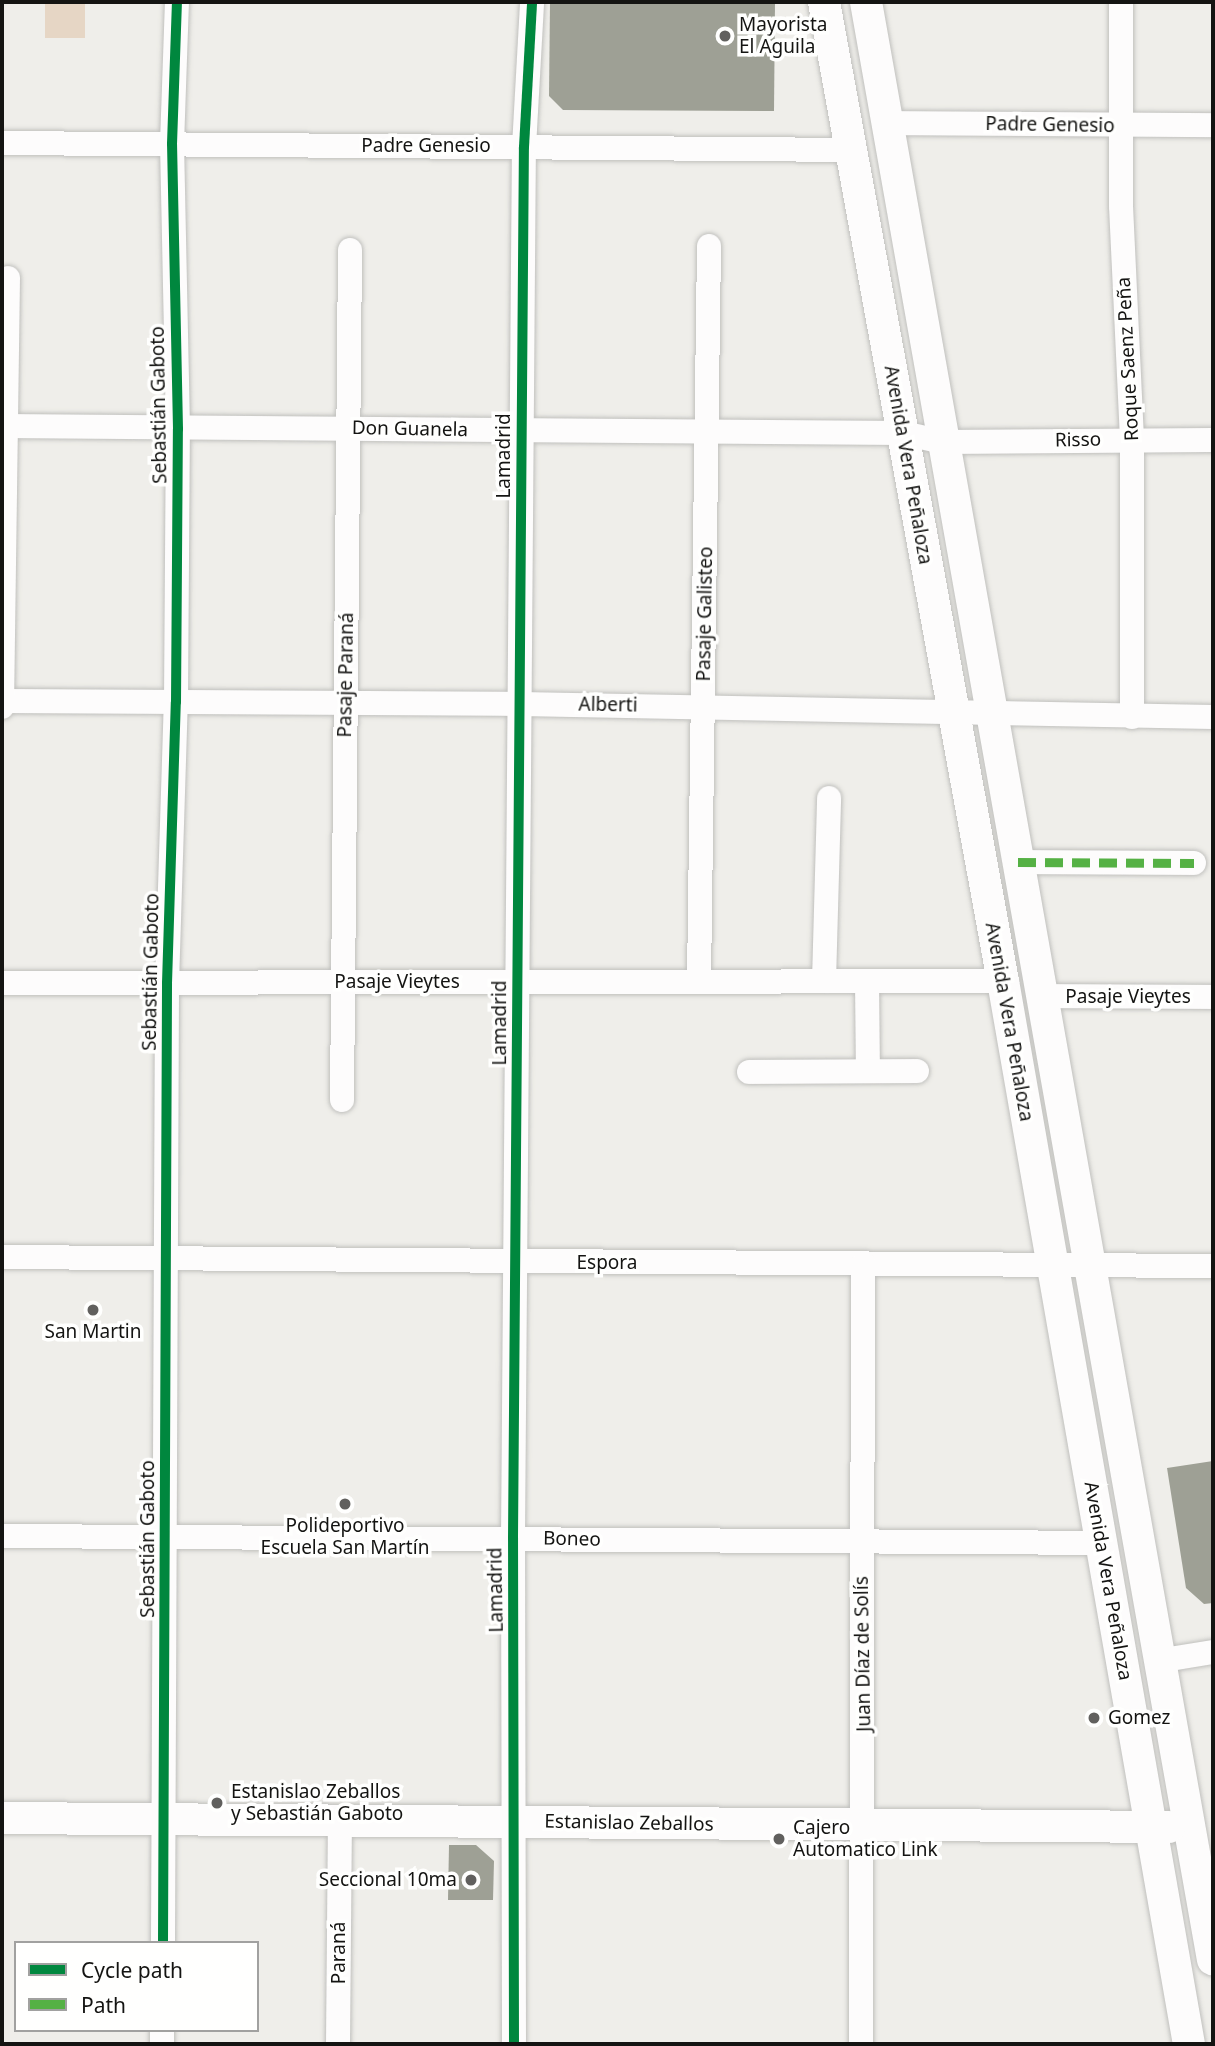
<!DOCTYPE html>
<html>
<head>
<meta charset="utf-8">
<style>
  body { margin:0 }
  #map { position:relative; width:1215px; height:2046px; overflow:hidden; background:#efeeea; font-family:"Noto Sans",sans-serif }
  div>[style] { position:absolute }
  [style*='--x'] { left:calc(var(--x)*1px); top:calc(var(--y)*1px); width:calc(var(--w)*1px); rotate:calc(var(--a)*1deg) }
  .green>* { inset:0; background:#e6d6c5 }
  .building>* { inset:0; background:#9ea095 }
  .roads { filter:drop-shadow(0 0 2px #c0c0bd) drop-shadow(0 0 2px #c0c0bd) }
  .minor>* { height:24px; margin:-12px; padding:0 12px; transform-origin:12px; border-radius:12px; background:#fdfcfc }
  .major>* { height:32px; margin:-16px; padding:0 16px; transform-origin:16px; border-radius:16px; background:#fdfcfc }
  .quiet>* { height:9px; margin-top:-4.5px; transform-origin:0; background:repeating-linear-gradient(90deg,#55b144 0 18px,transparent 0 27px) }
  .cycleway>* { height:10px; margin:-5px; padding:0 5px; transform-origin:5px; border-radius:5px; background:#00873e }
  .dots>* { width:19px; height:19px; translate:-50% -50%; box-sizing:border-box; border:4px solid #fffffe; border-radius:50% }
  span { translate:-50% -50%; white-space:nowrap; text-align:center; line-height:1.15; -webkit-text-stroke:7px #fffffe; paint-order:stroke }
  .poi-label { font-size:19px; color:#141412 }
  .left { translate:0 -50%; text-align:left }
  .right { translate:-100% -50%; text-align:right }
  .street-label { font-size:19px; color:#141412 }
  .frame { position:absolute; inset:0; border:4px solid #141412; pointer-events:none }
  .legend { position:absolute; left:14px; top:1941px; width:245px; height:91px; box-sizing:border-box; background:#fffffe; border:2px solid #a1a1a0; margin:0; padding:9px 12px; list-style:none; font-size:21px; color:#141412 }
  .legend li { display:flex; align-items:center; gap:14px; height:35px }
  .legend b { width:35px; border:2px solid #a1a1a0 }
</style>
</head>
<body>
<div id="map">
  <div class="green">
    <i style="clip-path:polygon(45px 2px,85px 2px,85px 38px,45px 38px)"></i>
  </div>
  <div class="building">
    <i style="clip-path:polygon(550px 2px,775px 2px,774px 111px,563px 110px,549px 96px)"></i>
    <i style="clip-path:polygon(1213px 1461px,1213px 1603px,1204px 1604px,1186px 1588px,1167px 1468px)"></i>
    <i style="clip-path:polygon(449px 1845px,476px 1845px,494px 1861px,493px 1900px,448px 1900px)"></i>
  </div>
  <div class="roads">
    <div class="minor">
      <i style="--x:1121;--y:2;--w:204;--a:90"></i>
      <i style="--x:1121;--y:206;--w:234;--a:87.3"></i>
      <i style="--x:1132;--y:440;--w:277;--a:90"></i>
      <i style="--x:888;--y:123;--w:325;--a:0.4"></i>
      <i style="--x:2;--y:143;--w:849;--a:0.47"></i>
      <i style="--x:2;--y:426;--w:901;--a:0.45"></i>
      <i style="--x:903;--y:433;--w:41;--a:12.7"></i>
      <i style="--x:943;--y:442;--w:270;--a:-0.4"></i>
      <i style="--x:2;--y:701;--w:518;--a:0.33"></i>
      <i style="--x:520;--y:704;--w:693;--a:1.07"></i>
      <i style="--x:2;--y:707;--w:429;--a:-89.2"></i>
      <i style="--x:1018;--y:862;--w:176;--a:0.3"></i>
      <i style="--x:699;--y:981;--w:735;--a:-89.22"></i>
      <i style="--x:824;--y:981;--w:183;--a:-88.4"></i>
      <i style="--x:867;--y:981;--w:90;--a:89.4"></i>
      <i style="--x:2;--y:983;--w:1001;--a:-0.11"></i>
      <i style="--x:1043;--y:996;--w:170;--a:0.3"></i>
      <i style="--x:749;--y:1072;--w:168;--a:-0.3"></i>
      <i style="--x:342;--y:1100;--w:850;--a:-89.46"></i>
      <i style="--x:2;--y:1257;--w:1211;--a:0.43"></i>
      <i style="--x:2;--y:1536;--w:1099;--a:0.36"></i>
      <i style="--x:1164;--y:1660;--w:50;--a:-9.3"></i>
      <i style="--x:163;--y:1943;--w:960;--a:-89.76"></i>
      <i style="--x:167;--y:983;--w:281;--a:-88.2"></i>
      <i style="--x:176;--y:702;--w:273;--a:-89.6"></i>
      <i style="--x:178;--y:429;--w:285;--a:-91.2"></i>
      <i style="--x:172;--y:144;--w:142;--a:-88"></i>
      <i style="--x:162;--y:2044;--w:14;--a:-90"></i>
      <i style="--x:338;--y:2044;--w:223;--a:-89.5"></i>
      <i style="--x:514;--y:2044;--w:506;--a:-90.11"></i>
      <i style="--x:513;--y:1538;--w:1391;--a:-89.55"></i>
      <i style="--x:524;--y:147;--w:145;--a:-86.8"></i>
      <i style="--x:861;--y:2044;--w:780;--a:-89.85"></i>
    </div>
    <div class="major">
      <i style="--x:824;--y:2;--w:995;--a:79.64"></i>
      <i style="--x:1003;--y:981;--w:1079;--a:80.08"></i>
      <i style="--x:866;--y:2;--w:1988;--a:79.95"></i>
      <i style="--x:2;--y:1818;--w:1167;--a:0.44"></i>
    </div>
  </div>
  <div class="quiet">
    <i style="--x:1018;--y:862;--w:176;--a:0.3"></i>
  </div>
  <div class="cycleway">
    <i style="--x:163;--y:1943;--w:960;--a:-89.76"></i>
    <i style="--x:167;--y:983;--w:281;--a:-88.2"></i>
    <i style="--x:176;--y:702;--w:273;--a:-89.6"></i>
    <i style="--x:178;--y:429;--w:285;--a:-91.2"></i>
    <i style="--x:172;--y:144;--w:142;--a:-88"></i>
    <i style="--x:514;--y:2044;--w:506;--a:-90.11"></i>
    <i style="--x:513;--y:1538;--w:1391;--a:-89.55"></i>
    <i style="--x:524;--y:147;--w:145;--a:-86.8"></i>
  </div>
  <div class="dots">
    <i style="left:725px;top:36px;background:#61605e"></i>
    <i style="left:93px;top:1310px;background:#61605e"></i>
    <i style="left:345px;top:1504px;background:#61605e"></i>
    <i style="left:1094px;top:1718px;background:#61605e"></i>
    <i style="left:217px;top:1803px;background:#61605e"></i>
    <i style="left:779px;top:1839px;background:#61605e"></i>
    <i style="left:471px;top:1880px;background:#61605e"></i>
  </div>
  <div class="poi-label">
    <span class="left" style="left:739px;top:36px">Mayorista<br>El Aguila</span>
    <span style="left:93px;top:1332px">San Martin</span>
    <span style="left:345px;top:1537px">Polideportivo<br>Escuela San Martín</span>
    <span class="left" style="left:1108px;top:1718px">Gomez</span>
    <span class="left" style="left:231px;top:1803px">Estanislao Zeballos<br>y Sebastián Gaboto</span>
    <span class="left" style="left:793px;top:1839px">Cajero<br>Automatico Link</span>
    <span class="right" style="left:457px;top:1880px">Seccional 10ma</span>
  </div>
  <div class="street-label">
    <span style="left:1050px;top:125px;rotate:1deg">Padre Genesio</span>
    <span style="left:426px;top:146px">Padre Genesio</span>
    <span style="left:1128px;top:359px;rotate:-93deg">Roque Saenz Peña</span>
    <span style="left:159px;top:405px;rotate:-91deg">Sebastián Gaboto</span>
    <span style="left:410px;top:429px;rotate:1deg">Don Guanela</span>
    <span style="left:1078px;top:440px;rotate:-1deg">Risso</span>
    <span style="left:504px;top:456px;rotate:-90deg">Lamadrid</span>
    <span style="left:908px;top:465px;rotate:80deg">Avenida Vera Peñaloza</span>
    <span style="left:705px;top:614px;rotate:-89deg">Pasaje Galisteo</span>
    <span style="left:346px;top:675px;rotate:-89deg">Pasaje Paraná</span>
    <span style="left:608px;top:705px;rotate:1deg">Alberti</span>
    <span style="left:151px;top:972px;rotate:-89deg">Sebastián Gaboto</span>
    <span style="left:397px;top:982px">Pasaje Vieytes</span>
    <span style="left:1128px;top:997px">Pasaje Vieytes</span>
    <span style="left:1009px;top:1022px;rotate:80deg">Avenida Vera Peñaloza</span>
    <span style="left:500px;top:1023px;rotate:-90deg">Lamadrid</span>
    <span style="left:607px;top:1263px">Espora</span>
    <span style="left:148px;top:1539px;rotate:-90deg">Sebastián Gaboto</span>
    <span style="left:572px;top:1539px;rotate:1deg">Boneo</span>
    <span style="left:1108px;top:1581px;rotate:80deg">Avenida Vera Peñaloza</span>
    <span style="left:496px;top:1590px;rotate:-91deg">Lamadrid</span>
    <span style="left:863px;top:1654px;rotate:-91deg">Juan Díaz de Solís</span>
    <span style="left:629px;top:1823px;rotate:1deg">Estanislao Zeballos</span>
    <span style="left:339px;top:1953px;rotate:-90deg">Paraná</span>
  </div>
  <div class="frame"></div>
  <ul class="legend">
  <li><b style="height:9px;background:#00873e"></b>Cycle path</li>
  <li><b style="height:9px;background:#55b144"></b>Path</li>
  </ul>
</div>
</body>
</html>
